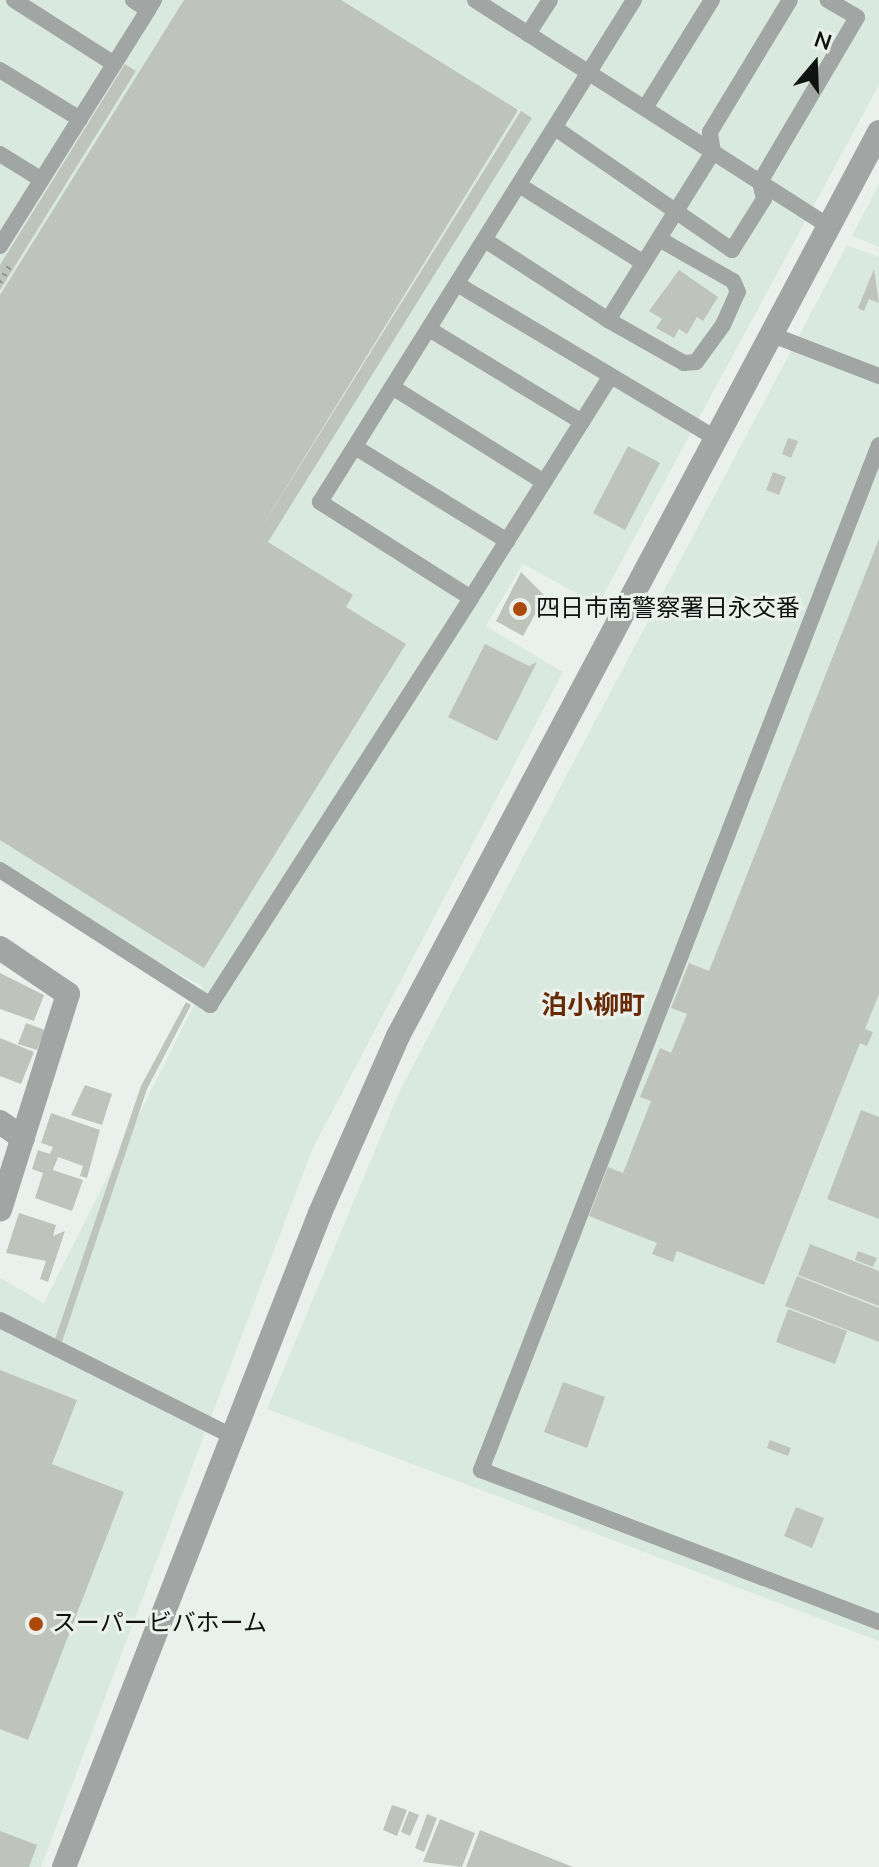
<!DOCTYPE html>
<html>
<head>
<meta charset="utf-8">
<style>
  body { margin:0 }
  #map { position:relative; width:879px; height:1867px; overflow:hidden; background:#eaf1ed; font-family:"Nunito Sans","Noto Sans JP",sans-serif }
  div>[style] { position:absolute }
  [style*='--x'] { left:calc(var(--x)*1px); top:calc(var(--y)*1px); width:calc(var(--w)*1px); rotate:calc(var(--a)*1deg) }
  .built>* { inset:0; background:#dae9df }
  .building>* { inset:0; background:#bec3bc }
  .path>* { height:5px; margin-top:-2.5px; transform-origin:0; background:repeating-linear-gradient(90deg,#8d928f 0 2px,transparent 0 8px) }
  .service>* { height:16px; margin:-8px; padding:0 8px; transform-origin:8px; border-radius:8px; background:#a1a5a4 }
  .minor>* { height:24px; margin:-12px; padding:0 12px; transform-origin:12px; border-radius:12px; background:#a1a5a4 }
  .tertiary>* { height:24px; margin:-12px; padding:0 12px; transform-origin:12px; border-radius:12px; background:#a1a5a4 }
  .dots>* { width:22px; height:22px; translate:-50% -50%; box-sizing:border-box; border:4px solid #eaf1ed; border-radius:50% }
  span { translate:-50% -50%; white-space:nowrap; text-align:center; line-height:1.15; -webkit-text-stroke:6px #eaf1ed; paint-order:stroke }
  .poi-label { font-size:24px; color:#0f1210 }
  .left { translate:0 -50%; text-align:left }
  .neighbourhood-label { font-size:26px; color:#682a04; font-weight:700 }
  .north { position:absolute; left:775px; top:24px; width:80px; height:80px; -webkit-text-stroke:6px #eaf1ed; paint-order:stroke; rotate:19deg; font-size:22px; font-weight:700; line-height:32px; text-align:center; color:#0f1210 }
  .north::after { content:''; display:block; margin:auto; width:28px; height:36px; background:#0f1210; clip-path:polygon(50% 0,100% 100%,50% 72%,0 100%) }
</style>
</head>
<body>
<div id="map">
  <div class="built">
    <i style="clip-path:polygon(0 0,879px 0,879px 85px,598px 605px,523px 564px,486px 626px,563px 672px,312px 1150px,41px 1867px,0 1867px,0 1278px,44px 1303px,203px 987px,0 876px)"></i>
    <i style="clip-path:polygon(879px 184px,879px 247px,852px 236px)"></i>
    <i style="clip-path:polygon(847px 245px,879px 257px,879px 1641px,267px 1409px,400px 1090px)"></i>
  </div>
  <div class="building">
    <i style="clip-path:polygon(184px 0,341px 0,518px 110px,250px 546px,521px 111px,532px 118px,268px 542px,353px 595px,346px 607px,406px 644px,204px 968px,0 840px,0 295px)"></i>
    <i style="clip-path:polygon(125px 64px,136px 71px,0 290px,0 265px)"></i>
    <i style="clip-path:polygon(874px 269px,879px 303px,869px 299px,864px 311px,858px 308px)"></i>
    <i style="clip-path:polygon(679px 270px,718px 297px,703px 321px,697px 317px,687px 334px,679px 329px,674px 338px,656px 328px,662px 319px,649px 311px)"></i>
    <i style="clip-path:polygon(788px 438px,798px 441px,791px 458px,782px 454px)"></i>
    <i style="clip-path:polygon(628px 446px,660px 463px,625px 530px,593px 513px)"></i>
    <i style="clip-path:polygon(773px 472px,786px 477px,779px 495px,766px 490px)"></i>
    <i style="clip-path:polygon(879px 539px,879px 994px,865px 1029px,873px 1032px,867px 1046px,860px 1043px,764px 1285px,677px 1251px,673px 1262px,652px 1254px,657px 1243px,589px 1216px,608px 1167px,623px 1173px,651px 1101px,640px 1097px,660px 1048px,671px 1053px,687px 1014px,671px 1008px,689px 963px,709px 971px)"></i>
    <i style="clip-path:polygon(521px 572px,545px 596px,523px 636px,496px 621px)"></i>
    <i style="clip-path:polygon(485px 644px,529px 666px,537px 662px,497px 741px,448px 717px)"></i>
    <i style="clip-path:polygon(0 973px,44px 995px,34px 1021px,0 1009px)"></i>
    <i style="clip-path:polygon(186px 1002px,191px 1005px,147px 1089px,60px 1348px,53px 1345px,141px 1086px)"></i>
    <i style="clip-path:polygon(26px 1023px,45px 1030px,37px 1050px,18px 1044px)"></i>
    <i style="clip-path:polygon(0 1038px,34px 1052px,21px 1084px,0 1076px)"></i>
    <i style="clip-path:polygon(85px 1085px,112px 1094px,102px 1125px,71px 1115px)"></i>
    <i style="clip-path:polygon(861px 1110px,879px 1117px,879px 1219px,827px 1199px)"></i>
    <i style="clip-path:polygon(51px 1113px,100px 1130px,87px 1178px,80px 1176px,83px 1166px,58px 1157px,53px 1170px,83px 1180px,72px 1211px,35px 1198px,43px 1173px,32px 1169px,38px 1150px,50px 1154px,53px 1147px,41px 1143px)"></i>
    <i style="clip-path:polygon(19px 1213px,56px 1225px,53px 1236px,65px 1231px,48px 1282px,40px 1279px,46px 1261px,6px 1253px)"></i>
    <i style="clip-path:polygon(810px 1244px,879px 1271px,879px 1306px,798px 1275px)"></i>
    <i style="clip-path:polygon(858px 1251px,877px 1258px,873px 1267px,855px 1260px)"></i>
    <i style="clip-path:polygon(797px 1276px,879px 1308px,879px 1342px,785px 1306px)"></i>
    <i style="clip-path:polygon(788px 1309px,847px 1331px,835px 1364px,776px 1342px)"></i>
    <i style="clip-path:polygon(0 1370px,77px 1400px,52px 1464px,124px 1492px,28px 1740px,0 1729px)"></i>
    <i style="clip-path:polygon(563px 1382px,605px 1397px,587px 1448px,544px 1432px)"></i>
    <i style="clip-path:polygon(770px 1440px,791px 1448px,788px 1456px,767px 1448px)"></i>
    <i style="clip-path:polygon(796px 1507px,824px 1518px,812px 1548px,784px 1536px)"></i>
    <i style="clip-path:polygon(392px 1805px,407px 1810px,397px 1836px,383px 1830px)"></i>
    <i style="clip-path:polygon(409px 1811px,419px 1815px,410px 1836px,401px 1832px)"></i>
    <i style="clip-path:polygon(427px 1814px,437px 1818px,424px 1852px,415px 1848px)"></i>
    <i style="clip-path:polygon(440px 1819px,475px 1833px,462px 1867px,423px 1862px)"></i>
    <i style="clip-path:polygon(480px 1830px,573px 1867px,466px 1867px)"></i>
    <i style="clip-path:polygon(0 1831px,37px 1845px,29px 1867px,0 1867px)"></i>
  </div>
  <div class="path">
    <i style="--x:0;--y:282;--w:20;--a:-60"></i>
  </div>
  <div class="service">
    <i style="--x:14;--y:0;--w:119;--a:32.6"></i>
    <i style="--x:133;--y:0;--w:18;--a:34"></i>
    <i style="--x:148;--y:10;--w:12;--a:-59"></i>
    <i style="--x:475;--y:0;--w:420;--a:32.6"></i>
    <i style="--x:528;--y:34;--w:40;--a:-57.1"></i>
    <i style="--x:0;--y:70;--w:94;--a:31.5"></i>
    <i style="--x:645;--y:108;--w:127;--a:-58.2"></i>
    <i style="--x:555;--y:128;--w:215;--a:34.6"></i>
    <i style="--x:732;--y:250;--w:60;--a:-57.9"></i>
    <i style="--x:764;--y:199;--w:17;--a:-103"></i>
    <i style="--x:760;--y:182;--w:191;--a:-59.5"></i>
    <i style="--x:857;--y:17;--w:34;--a:-150"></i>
    <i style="--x:0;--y:154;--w:49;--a:31.8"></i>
    <i style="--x:519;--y:185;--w:147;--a:32"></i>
    <i style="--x:485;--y:240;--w:147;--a:33"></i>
    <i style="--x:608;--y:320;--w:198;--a:-58"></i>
    <i style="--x:713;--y:152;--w:20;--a:-99"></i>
    <i style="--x:710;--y:132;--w:154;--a:-58.8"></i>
    <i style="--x:0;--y:246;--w:279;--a:-57.9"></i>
    <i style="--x:457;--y:284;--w:299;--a:30.8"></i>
    <i style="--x:608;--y:320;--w:87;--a:29.5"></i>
    <i style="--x:684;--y:363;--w:12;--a:-5"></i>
    <i style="--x:696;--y:362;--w:46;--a:-53.9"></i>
    <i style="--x:723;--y:325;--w:36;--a:-66"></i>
    <i style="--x:738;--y:292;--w:12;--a:-114"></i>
    <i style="--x:733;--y:281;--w:85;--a:-150.4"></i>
    <i style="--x:429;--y:329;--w:179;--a:31.3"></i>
    <i style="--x:770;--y:334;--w:117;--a:21.1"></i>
    <i style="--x:392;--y:387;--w:179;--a:32"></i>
    <i style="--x:879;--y:445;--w:1100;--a:111.22"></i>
    <i style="--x:481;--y:1470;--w:426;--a:20.9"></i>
    <i style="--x:355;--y:447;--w:179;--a:31.7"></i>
    <i style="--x:471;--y:598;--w:262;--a:-57.8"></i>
    <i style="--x:0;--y:870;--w:250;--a:32.7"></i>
    <i style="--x:210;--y:1005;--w:483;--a:-57.3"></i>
    <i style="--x:471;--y:598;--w:179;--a:-147.6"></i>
    <i style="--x:320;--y:502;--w:592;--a:-57.97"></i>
    <i style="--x:0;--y:1320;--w:264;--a:26.6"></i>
  </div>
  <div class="minor">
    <i style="--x:0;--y:948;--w:82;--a:34.1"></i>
    <i style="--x:68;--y:994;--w:226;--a:107.5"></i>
    <i style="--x:0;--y:1122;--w:28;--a:35"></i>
  </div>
  <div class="tertiary">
    <i style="--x:64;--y:1867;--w:702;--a:-68.62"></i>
    <i style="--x:320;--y:1213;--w:193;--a:-66.2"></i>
    <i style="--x:398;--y:1036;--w:1024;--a:-61.98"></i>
  </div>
  <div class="dots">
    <i style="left:520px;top:609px;background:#ac4a0c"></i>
    <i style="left:36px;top:1624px;background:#ac4a0c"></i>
  </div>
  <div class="poi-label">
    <span class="left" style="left:536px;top:609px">四日市南警察署日永交番</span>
    <span class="left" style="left:52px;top:1624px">スーパービバホーム</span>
  </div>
  <div class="neighbourhood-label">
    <span style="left:593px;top:1006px">泊小柳町</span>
  </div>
  <div class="north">N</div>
</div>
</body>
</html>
